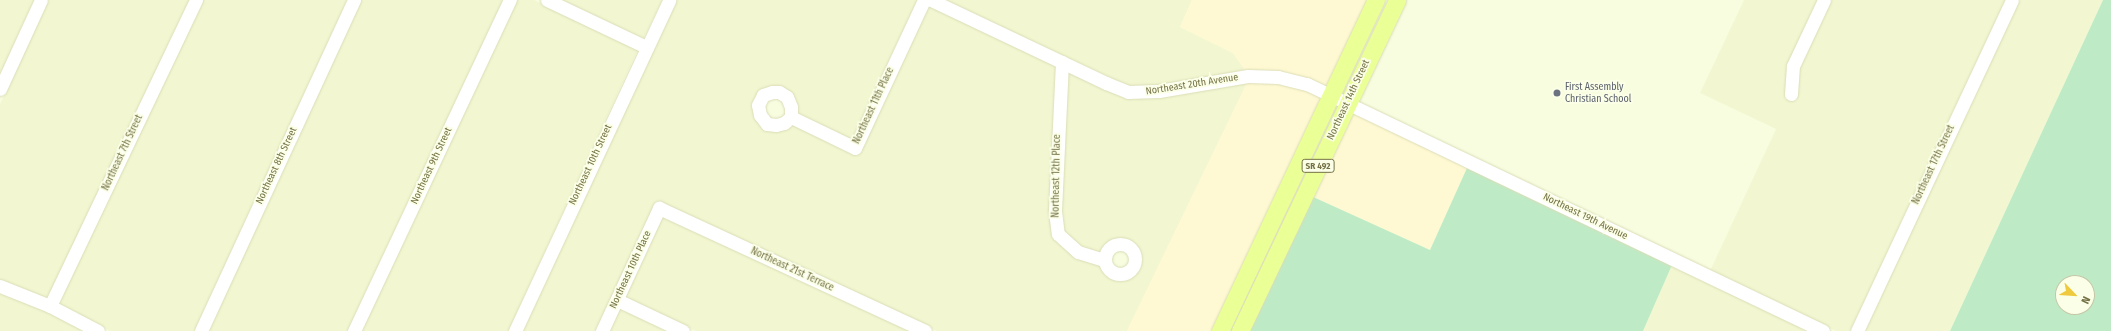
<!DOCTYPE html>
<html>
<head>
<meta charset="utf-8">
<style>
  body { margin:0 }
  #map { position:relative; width:2111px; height:331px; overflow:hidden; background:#f8fde0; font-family:"Fira Sans Condensed",sans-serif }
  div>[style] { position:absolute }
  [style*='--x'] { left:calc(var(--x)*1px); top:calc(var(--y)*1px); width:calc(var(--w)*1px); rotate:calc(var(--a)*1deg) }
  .residential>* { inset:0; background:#f2f7d1 }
  .commercial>* { inset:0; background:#fff9d3 }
  .green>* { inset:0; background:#beebc6 }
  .roads { filter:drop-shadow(0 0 1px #dbddb7) drop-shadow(0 0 1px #dbddb7) }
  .minor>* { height:13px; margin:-6.5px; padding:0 6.5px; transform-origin:6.5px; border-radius:6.5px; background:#fff }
  .minor>.ring { margin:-6.5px; padding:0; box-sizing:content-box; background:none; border:13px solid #fff; border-radius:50% }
  .major>* { height:17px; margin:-8.5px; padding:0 8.5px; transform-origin:8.5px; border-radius:8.5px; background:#eaff95 }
  .dots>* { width:11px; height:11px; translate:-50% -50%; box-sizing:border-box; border:2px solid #fbffe7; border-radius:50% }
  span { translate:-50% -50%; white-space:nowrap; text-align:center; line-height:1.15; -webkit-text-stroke:3.5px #fbffe7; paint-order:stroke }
  .shield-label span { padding:1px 3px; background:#fbffe7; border:1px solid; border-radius:3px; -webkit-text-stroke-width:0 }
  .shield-label { font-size:9px; color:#757246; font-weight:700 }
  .street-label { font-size:10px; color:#757246 }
  .worship-label { font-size:10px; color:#5b616d }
  .left { translate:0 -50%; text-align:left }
  .north { position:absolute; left:2055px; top:275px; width:40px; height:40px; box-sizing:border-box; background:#fbffe7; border:1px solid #c5c7a7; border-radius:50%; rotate:115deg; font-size:11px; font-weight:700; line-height:16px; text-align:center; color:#757246 }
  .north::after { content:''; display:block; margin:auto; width:14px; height:18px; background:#efca3e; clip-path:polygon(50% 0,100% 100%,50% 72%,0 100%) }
</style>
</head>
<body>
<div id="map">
  <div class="residential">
    <i style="clip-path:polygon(0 0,34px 0,0 74px)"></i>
    <i style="clip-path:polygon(48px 0,189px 0,47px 299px,0 280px,0 104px)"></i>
    <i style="clip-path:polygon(203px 0,347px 0,194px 331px,110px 331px,58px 304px)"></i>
    <i style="clip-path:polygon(361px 0,503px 0,347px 331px,207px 331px)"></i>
    <i style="clip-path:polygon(517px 0,534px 0,638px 49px,508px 331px,361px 331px)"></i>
    <i style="clip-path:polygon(560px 0,662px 0,643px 39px)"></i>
    <i style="clip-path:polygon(676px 0,917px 0,851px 140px,797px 114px,779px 87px,754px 115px,792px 124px,852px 153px,928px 5px,1056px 65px,1052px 234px,1100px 264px,1104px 271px,1110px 276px,1120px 279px,1133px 275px,1140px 267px,1141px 257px,1137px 247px,1131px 242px,1120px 238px,1109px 241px,1102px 248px,1100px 253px,1081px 247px,1063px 232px,1061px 211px,1068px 71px,1137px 98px,1161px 97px,1248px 81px,1127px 331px,937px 331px,656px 201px,595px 331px,521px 331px)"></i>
    <i style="clip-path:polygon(944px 0,1192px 0,1180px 27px,1233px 53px,1245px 70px,1158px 86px,1129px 86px)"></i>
    <i style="clip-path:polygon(1744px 0,1817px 0,1788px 63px,1785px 99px,1797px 101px,1799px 68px,1831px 0,2005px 0,1850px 331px,1836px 331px,1710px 271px,1776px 129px,1700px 93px)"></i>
    <i style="clip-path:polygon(2020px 0,2103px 0,1950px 331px,1864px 331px)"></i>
    <i style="clip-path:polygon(663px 216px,911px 331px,696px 331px,625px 297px)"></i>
    <i style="clip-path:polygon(1672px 265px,1810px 331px,1643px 331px)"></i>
    <i style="clip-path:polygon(0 292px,48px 311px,86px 331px,0 331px)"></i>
    <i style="clip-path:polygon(620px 307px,671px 331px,608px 331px)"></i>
  </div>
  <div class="commercial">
    <i style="clip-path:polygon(1192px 0,1369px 0,1328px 88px,1279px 71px,1245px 70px,1233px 53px,1180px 27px)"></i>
    <i style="clip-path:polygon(1248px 81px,1277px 82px,1305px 90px,1323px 98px,1213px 331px,1127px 331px)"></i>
    <i style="clip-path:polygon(1350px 112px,1467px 168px,1430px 250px,1311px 196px)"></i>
  </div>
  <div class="green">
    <i style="clip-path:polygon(evenodd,2103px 0,2111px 0,2111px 331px,1950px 331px,2103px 0,2063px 283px,2087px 283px,2087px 307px,2063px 307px,2063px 283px)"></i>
    <i style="clip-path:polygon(1467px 168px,1672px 265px,1643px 331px,1247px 331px,1311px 196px,1430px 250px)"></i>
  </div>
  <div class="roads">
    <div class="minor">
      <i style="--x:547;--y:0;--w:110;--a:25.4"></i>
      <i style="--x:931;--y:0;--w:194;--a:25.4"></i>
      <i style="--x:1106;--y:83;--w:24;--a:22"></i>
      <i style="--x:1128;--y:92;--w:31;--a:-2"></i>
      <i style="--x:1159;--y:91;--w:90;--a:-9.6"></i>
      <i style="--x:1248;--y:76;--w:30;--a:2"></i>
      <i style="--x:1278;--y:77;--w:30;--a:14"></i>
      <i style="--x:1307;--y:84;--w:572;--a:25.58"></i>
      <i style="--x:1062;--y:62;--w:149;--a:92.7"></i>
      <i style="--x:1055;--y:211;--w:23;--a:83"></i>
      <i style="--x:1058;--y:234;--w:27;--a:42"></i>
      <i style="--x:1078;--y:252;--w:28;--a:17"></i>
      <i style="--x:0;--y:89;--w:98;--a:-65.3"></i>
      <i style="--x:772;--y:92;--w:7;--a:0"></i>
      <i style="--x:779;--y:92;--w:9;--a:32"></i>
      <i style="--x:787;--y:97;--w:11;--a:68"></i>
      <i style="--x:791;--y:107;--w:10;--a:90"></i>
      <i style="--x:791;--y:117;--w:9;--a:139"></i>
      <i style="--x:784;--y:123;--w:8;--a:166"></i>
      <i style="--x:776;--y:125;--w:9;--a:-174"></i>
      <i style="--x:767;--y:124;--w:11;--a:-128"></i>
      <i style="--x:760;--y:115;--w:10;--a:-101"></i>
      <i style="--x:758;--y:105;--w:11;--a:-63"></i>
      <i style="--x:763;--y:95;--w:9;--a:-18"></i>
      <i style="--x:1791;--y:94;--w:28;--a:-86"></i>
      <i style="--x:1793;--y:66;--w:73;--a:-64.8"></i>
      <i style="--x:791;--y:117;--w:71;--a:25.8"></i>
      <i style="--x:855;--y:148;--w:163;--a:-65"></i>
      <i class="ring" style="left:1105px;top:244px;width:17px;height:17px"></i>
      <i style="--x:0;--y:286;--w:54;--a:21.8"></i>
      <i style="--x:50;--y:306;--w:54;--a:27.5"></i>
      <i style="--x:617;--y:300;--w:73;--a:25.2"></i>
      <i style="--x:50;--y:306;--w:339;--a:-64.5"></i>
      <i style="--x:201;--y:331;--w:365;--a:-65.2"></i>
      <i style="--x:354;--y:331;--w:366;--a:-64.8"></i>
      <i style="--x:515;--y:331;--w:365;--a:-65"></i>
      <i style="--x:602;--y:331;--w:136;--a:-65.1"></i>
      <i style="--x:659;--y:208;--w:293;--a:24.8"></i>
      <i style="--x:1857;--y:331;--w:365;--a:-64.9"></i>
    </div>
    <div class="major">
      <i style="--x:1220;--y:331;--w:366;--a:-64.8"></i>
      <i style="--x:1240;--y:331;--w:366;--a:-64.6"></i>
    </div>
  </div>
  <div class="dots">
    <i style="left:1557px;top:93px;background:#6b7280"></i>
  </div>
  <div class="shield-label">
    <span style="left:1318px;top:166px">SR 492</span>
  </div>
  <div class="street-label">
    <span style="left:1192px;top:85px;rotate:-9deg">Northeast 20th Avenue</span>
    <span style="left:1349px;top:100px;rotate:-65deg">Northeast 14th Street</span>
    <span style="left:874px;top:106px;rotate:-65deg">Northeast 11th Place</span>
    <span style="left:123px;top:153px;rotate:-65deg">Northeast 7th Street</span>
    <span style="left:591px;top:165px;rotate:-65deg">Northeast 10th Street</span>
    <span style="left:1934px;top:165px;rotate:-65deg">Northeast 17th Street</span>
    <span style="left:277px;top:166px;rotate:-65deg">Northeast 8th Street</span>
    <span style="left:432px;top:166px;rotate:-65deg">Northeast 9th Street</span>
    <span style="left:1057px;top:176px;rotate:-89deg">Northeast 12th Place</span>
    <span style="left:1585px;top:217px;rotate:26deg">Northeast 19th Avenue</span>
    <span style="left:631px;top:270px;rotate:-65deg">Northeast 10th Place</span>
    <span style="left:792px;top:270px;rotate:25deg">Northeast 21st Terrace</span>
  </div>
  <div class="worship-label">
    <span class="left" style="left:1565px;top:93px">First Assembly<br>Christian School</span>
  </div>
  <div class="north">N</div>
</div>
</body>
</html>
